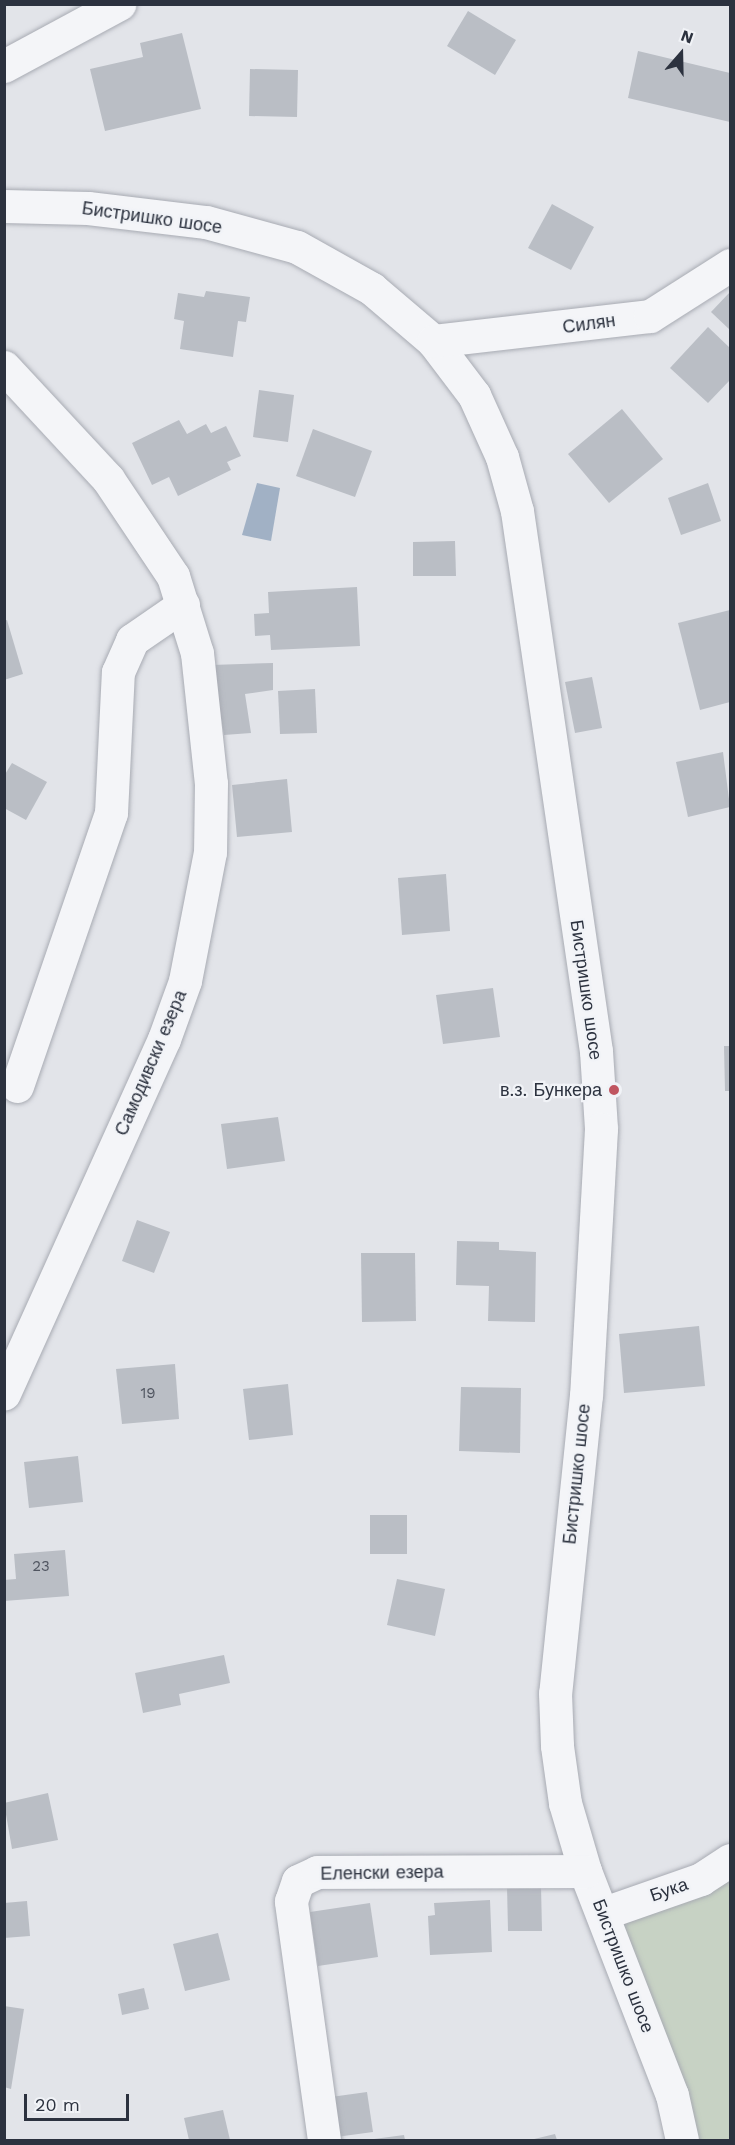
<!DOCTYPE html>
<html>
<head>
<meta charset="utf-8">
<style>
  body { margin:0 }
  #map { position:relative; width:735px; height:2145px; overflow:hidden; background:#e2e4e9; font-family:"Work Sans",sans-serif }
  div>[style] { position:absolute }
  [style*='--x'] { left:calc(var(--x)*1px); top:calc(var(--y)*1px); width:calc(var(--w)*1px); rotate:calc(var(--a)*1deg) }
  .green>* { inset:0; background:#c7d2c4 }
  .water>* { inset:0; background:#a1b1c5 }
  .building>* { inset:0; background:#babec5 }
  .roads { filter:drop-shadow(0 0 2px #a8abb3) drop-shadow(0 0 2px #a8abb3) }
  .minor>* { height:33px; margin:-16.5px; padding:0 16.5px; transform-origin:16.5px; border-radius:16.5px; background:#f4f5f8 }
  .dots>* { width:16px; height:16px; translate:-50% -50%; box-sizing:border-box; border:3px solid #f1f3f7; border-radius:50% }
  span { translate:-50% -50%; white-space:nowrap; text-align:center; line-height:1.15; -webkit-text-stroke:4.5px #f1f3f7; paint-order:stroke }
  .number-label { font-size:15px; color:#505560 }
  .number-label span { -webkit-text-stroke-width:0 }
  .street-label { font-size:18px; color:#2c323f }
  .poi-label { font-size:18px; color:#2c323f }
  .right { translate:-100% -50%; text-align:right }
  .frame { position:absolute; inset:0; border:6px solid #2c323f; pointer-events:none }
  .north { position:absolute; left:651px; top:24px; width:60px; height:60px; -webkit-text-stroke:4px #f1f3f7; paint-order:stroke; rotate:20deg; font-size:16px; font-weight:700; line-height:24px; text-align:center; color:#2c323f }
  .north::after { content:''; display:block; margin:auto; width:21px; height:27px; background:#2c323f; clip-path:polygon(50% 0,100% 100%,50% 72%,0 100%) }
  .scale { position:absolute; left:24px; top:2094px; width:105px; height:27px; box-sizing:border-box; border:3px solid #2c323f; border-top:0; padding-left:8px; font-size:18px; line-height:21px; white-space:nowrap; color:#2c323f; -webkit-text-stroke:4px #f1f3f7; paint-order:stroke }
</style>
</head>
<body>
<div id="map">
  <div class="green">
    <i style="clip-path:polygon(730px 1858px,730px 2140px,682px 2140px,604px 1913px)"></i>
  </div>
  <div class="water">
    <i style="clip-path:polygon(257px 483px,280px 488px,271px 541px,242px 535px)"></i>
  </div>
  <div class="building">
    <i style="clip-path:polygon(468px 11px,516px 40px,495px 75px,447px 46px)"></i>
    <i style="clip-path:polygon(182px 33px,201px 109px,105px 131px,90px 69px,143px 57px,140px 43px)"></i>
    <i style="clip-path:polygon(638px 51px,730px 73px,730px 122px,628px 98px)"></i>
    <i style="clip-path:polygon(250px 69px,298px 70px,297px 117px,249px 116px)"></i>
    <i style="clip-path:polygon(552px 204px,594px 227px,571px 270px,528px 248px)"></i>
    <i style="clip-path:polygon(206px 291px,250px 297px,246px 322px,238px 321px,233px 357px,180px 349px,184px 321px,174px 319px,178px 293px,204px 297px)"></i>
    <i style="clip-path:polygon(730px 292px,730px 330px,711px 312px)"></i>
    <i style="clip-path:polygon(708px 327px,730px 348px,730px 380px,708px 403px,670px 368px)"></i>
    <i style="clip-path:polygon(259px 390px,294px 395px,288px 442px,253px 437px)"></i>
    <i style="clip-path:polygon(622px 409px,663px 459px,609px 503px,568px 454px)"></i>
    <i style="clip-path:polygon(179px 420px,187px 434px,206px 424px,211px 433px,226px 426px,241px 456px,227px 462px,231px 470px,178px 496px,169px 477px,152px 485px,132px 443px)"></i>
    <i style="clip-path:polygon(313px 429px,372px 451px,355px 497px,296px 476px)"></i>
    <i style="clip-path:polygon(708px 483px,721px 521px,681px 535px,668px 498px)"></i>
    <i style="clip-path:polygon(455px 541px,456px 576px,413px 576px,413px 542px)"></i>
    <i style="clip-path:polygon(357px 587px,360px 646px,271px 650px,270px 635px,255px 636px,254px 614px,269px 613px,268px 592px)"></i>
    <i style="clip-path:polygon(730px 610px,730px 702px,700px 710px,678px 623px)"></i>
    <i style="clip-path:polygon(7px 620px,23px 674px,4px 680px,4px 621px)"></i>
    <i style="clip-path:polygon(273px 663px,273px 690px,245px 694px,251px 733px,224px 735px,212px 665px)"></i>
    <i style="clip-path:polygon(592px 677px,602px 728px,575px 733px,565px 682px)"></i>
    <i style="clip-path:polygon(315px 689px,317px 733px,280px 734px,278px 691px)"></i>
    <i style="clip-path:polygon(723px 752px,730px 807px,688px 817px,676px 762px)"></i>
    <i style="clip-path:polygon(12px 763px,47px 782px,26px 820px,4px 808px,4px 776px)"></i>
    <i style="clip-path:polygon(287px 779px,292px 832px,237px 837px,232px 785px)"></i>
    <i style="clip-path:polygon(446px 874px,450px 931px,402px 935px,398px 878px)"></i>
    <i style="clip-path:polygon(493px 988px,500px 1037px,443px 1044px,436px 995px)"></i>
    <i style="clip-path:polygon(724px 1046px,730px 1046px,730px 1091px,725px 1091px)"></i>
    <i style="clip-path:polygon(278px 1117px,285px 1161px,227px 1169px,221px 1124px)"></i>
    <i style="clip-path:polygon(137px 1220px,170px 1232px,154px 1273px,122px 1261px)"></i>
    <i style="clip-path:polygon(457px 1241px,499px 1242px,499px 1250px,536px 1252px,535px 1322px,488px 1321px,489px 1286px,456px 1285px)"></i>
    <i style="clip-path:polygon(361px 1253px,415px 1253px,416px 1321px,362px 1322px)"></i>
    <i style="clip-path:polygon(699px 1326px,705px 1386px,624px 1393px,619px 1334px)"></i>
    <i style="clip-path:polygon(175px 1364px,179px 1419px,122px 1424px,116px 1369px)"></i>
    <i style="clip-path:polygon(288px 1384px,293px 1435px,249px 1440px,243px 1389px)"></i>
    <i style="clip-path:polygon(461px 1387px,521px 1388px,520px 1453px,459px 1451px)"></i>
    <i style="clip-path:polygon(78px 1456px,83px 1502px,29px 1508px,24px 1462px)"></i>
    <i style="clip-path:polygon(370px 1515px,407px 1515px,407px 1554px,370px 1554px)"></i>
    <i style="clip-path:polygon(65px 1550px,69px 1596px,4px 1601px,4px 1580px,16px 1579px,14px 1554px)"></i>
    <i style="clip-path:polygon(397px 1579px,445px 1589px,435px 1636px,387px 1625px)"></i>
    <i style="clip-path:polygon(224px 1655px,230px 1683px,179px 1694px,181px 1705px,143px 1713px,135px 1673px)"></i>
    <i style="clip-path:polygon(48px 1793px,58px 1840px,12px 1849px,4px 1803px)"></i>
    <i style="clip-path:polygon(507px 1886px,541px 1886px,542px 1931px,508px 1931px)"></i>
    <i style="clip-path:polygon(490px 1900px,492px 1952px,430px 1955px,428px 1916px,435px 1915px,434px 1903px)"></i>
    <i style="clip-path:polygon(27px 1901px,30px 1936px,4px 1938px,4px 1903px)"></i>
    <i style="clip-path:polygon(370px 1903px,378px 1957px,318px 1966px,310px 1912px)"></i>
    <i style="clip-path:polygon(218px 1933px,230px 1980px,185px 1991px,173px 1944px)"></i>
    <i style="clip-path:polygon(144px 1988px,149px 2009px,122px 2015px,118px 1994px)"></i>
    <i style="clip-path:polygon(4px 2006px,24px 2009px,11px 2089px,4px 2087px)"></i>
    <i style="clip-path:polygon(367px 2092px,373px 2132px,336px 2137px,331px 2097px)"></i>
    <i style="clip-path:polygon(223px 2110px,230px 2140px,189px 2140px,184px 2118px)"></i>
    <i style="clip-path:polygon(555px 2134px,557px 2140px,530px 2140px)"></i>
    <i style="clip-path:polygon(404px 2135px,405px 2140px,374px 2140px,374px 2139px)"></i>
  </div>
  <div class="roads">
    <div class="minor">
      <i style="--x:4;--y:66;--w:131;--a:-28.3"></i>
      <i style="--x:4;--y:206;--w:84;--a:1.4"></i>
      <i style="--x:88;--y:208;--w:119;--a:6.8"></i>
      <i style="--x:206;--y:222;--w:94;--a:15.4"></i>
      <i style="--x:297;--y:247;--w:86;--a:29.2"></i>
      <i style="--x:372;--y:289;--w:80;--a:40.4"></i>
      <i style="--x:433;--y:341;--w:68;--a:52.8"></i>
      <i style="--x:474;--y:395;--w:68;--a:65.7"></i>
      <i style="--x:502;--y:457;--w:56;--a:74.5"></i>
      <i style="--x:517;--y:511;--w:546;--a:81.68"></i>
      <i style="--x:596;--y:1051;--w:78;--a:86.3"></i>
      <i style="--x:601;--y:1129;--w:266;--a:93.2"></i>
      <i style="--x:586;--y:1395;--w:300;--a:95.9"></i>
      <i style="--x:555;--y:1693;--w:53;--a:87.8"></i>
      <i style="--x:557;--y:1746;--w:58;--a:82"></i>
      <i style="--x:565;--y:1803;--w:71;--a:73.6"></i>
      <i style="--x:585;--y:1871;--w:240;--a:68.8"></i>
      <i style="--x:672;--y:2095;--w:46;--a:77.5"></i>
      <i style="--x:433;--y:341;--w:218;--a:-6.6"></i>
      <i style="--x:650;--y:316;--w:95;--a:-32.5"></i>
      <i style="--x:4;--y:367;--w:153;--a:47.1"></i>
      <i style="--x:108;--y:479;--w:117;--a:56.2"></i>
      <i style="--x:173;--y:576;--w:81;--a:72.7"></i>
      <i style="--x:197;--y:653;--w:131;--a:83.9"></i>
      <i style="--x:211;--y:783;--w:69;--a:90.8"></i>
      <i style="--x:210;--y:852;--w:131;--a:101"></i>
      <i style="--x:185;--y:981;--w:62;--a:109.9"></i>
      <i style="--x:164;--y:1039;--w:389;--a:114.3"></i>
      <i style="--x:17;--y:1086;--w:289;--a:-71"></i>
      <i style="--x:111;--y:813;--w:141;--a:-87.2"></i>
      <i style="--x:118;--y:672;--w:35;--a:-66"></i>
      <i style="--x:132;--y:640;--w:62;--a:-34.5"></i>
      <i style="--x:604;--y:1913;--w:103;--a:-19.3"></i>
      <i style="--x:701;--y:1879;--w:35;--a:-33"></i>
      <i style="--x:324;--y:2140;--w:241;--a:-97.9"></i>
      <i style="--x:291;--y:1901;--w:21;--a:-71"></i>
      <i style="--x:298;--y:1881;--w:21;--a:-25"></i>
      <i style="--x:317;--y:1872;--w:268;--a:-0.2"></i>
    </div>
  </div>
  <div class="dots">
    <i style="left:614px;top:1090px;background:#c05560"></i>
  </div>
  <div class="number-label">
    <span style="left:148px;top:1394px">19</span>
    <span style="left:41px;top:1567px">23</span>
  </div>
  <div class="street-label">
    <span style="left:152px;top:218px;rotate:8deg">Бистришко шосе</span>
    <span style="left:589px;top:324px;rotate:-8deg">Силян</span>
    <span style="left:586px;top:990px;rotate:82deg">Бистришко шосе</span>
    <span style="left:151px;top:1063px;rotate:-67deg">Самодивски езера</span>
    <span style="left:577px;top:1474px;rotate:-84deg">Бистришко шосе</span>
    <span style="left:382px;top:1873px;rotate:-1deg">Еленски езера</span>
    <span style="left:669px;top:1890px;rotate:-19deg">Бука</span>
    <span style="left:623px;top:1966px;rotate:69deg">Бистришко шосе</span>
  </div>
  <div class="poi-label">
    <span class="right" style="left:602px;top:1090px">в.з. Бункера</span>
  </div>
  <div class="frame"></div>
  <div class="north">N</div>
  <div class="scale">20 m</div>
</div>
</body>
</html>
